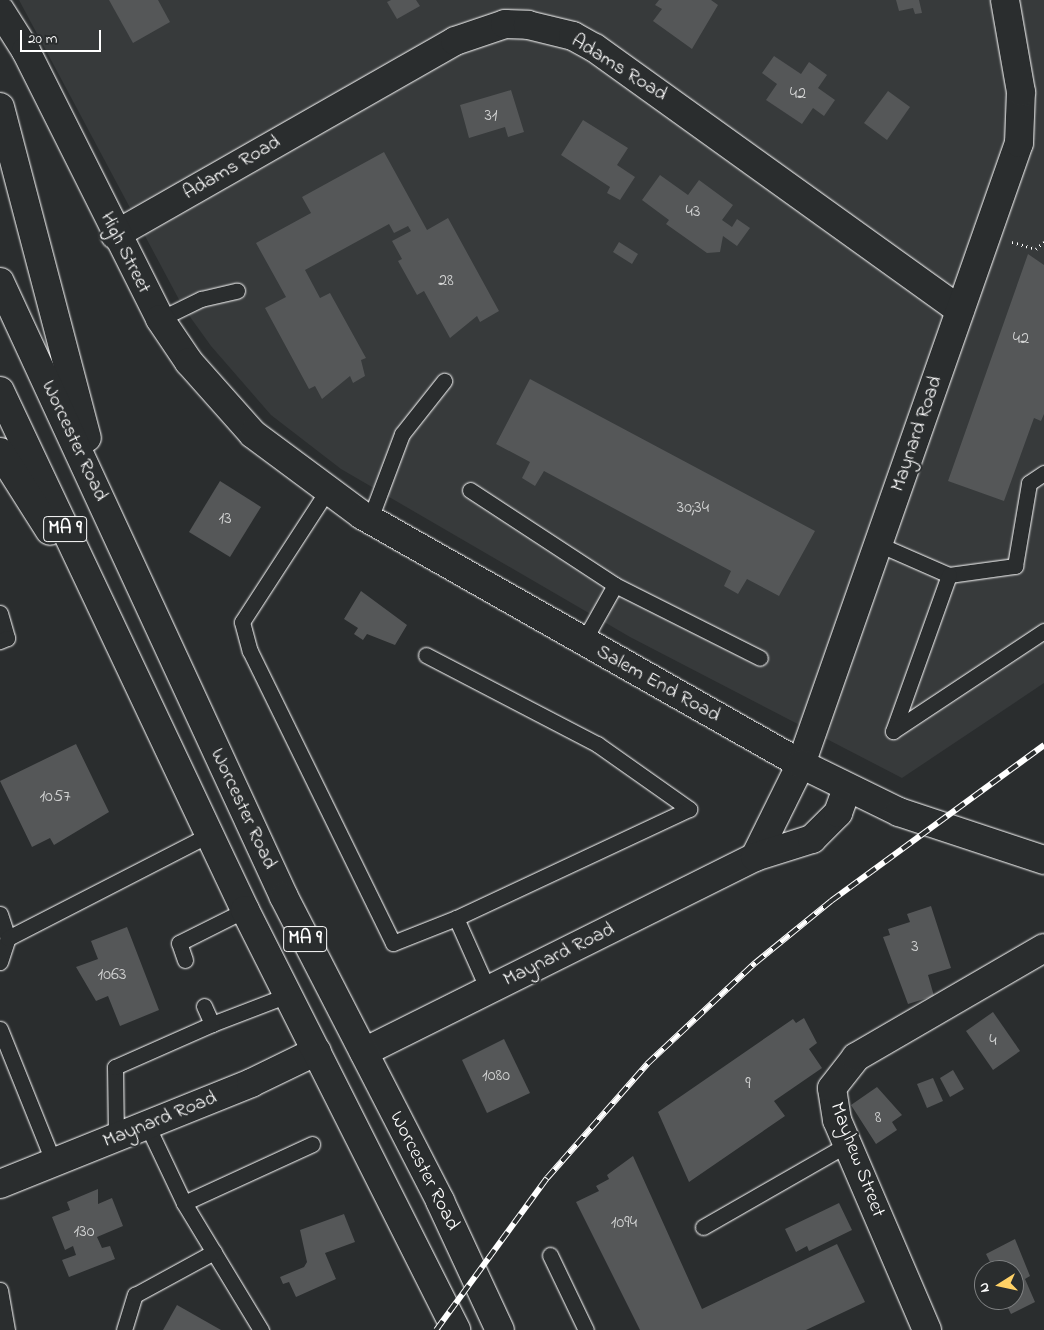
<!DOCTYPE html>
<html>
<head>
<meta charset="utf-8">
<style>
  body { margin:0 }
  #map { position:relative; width:1044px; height:1330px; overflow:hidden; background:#2a2d2e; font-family:"Indie Flower",sans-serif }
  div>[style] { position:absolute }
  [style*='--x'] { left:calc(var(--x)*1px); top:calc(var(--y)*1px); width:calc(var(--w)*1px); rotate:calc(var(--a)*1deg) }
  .built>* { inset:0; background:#373a3b }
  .building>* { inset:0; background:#555758 }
  .path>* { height:3px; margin-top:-1.5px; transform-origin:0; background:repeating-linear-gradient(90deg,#fff 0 1px,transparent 0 5px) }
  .roads { filter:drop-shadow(0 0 1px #fff) drop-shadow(0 0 1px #fff) }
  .lane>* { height:15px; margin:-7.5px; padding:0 7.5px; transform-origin:7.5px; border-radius:7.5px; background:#2a2d2e }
  .street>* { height:28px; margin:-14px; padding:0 14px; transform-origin:14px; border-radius:14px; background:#2a2d2e }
  .secondary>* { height:28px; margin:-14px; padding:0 14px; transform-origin:14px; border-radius:14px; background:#2a2d2e }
  .highway>* { height:28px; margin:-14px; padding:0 14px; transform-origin:14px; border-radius:14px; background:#2a2d2e }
  .rail>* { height:5.5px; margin-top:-2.75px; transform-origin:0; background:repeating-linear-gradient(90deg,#2a2d2e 0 11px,#fff 0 22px); box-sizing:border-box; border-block:1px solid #fff }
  span { translate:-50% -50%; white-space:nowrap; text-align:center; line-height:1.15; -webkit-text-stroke:4px #2a2d2e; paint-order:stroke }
  .number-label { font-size:18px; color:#d4d5d5 }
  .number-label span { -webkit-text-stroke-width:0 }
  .shield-label span { padding:1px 4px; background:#2a2d2e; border:1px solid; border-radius:4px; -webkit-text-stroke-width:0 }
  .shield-label { font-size:19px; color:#fff; font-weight:700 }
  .street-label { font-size:20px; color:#fff }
  .north { position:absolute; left:974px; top:1260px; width:50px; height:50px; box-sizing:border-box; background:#2a2d2e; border:1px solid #7f8182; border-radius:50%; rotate:260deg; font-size:14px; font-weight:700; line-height:20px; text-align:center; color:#fff }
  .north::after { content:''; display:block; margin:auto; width:18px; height:22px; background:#ffd166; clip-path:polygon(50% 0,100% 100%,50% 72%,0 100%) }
  .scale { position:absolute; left:20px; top:30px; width:81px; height:22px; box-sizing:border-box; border:2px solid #fff; border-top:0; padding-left:6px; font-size:15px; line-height:18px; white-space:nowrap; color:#fff; -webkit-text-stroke:4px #2a2d2e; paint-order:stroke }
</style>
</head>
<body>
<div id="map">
  <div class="built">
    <i style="clip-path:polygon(19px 0,1044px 0,1044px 683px,902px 778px,630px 637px,341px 469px,271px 415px,211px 346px,183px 307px)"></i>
  </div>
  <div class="building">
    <i style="clip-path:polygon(109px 0,158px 0,170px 22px,133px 43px)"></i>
    <i style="clip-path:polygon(391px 0,416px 0,420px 6px,397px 19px,387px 2px)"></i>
    <i style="clip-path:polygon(659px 0,711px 0,718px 5px,692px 49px,653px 21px,662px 9px,655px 5px)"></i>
    <i style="clip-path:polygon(896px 0,919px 0,922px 13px,915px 14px,913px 8px,899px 11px)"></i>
    <i style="clip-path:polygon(774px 56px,801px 74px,809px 62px,827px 75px,818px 88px,835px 100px,824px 116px,813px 108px,802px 124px,766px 100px,777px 84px,762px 73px)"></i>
    <i style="clip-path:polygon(511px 90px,524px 132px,508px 137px,505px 127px,469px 138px,460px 105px)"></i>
    <i style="clip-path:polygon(888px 91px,910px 107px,887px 140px,864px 123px)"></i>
    <i style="clip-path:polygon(583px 120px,628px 148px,617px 165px,635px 177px,620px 200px,607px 193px,610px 187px,561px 155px)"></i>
    <i style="clip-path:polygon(384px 152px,427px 230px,448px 218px,499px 311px,480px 322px,477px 316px,450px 338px,424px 291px,417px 295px,398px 261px,402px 259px,392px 241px,411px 231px,408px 226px,394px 233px,389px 224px,305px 270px,320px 298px,330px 293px,366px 358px,361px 360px,365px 376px,353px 383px,350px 376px,322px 399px,315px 386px,309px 389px,265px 308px,286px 297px,256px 243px,311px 213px,302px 197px)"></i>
    <i style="clip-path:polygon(660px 175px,688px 195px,699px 180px,733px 205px,722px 220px,732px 227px,737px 219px,750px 228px,737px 246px,723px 236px,720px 252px,707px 253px,666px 224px,669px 220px,642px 200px)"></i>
    <i style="clip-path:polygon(619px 242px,638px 254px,632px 264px,613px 252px)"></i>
    <i style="clip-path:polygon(1028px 254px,1044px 265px,1044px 414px,1041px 421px,1034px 418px,1004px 501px,948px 481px)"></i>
    <i style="clip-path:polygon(530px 379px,815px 531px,779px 596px,747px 579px,738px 594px,724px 586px,731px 571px,544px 471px,535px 486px,522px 478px,530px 462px,496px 444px)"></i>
    <i style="clip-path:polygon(220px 481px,261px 507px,230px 557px,189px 532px)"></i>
    <i style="clip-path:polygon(361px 591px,407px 625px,395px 645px,367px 634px,363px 640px,354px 634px,358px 628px,344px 619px)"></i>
    <i style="clip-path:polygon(76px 744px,109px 812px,54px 845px,50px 838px,32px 847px,0 781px)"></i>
    <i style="clip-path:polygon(931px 906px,951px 968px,928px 975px,934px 996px,908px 1004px,883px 937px,890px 935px,888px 929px,910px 922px,907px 914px)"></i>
    <i style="clip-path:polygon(127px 927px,159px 1010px,120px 1026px,108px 996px,96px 1001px,76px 967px,98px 959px,91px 941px)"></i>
    <i style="clip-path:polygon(993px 1012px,1020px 1051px,993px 1070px,966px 1031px)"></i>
    <i style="clip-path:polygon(804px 1018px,817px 1043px,809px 1049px,822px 1068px,774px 1101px,785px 1116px,689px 1182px,658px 1112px,793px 1019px,796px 1023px)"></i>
    <i style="clip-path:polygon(504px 1039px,530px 1093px,487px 1113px,462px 1060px)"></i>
    <i style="clip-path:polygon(953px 1070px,964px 1089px,950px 1097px,940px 1078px)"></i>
    <i style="clip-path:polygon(933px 1078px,943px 1101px,927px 1108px,917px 1084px)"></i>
    <i style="clip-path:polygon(877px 1087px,902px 1115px,892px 1122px,897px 1130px,876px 1144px,851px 1105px)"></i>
    <i style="clip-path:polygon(633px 1156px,702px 1309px,837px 1244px,865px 1302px,806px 1330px,640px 1330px,576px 1202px,599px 1191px,596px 1186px,609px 1179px,607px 1175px)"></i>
    <i style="clip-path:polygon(98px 1189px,98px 1204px,112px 1198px,123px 1226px,97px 1237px,102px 1248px,110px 1246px,115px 1259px,69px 1277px,62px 1260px,76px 1255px,73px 1246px,65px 1250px,52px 1217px,70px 1210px,67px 1202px)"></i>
    <i style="clip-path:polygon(839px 1203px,852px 1230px,809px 1251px,807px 1246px,796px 1252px,785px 1229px)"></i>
    <i style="clip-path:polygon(344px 1214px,355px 1242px,325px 1253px,336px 1279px,296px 1297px,289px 1282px,283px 1284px,280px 1277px,304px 1267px,307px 1262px,300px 1230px)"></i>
    <i style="clip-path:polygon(1015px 1239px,1030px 1276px,1025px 1279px,1035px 1302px,1011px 1314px,1004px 1300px,1014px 1300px,1014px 1270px,994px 1270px,986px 1254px)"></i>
    <i style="clip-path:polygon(177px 1305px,221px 1330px,163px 1330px)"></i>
  </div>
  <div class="path">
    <i style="--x:1012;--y:242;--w:25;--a:16"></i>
    <i style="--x:1036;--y:249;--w:11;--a:-41"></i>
  </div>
  <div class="roads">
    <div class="lane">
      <i style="--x:160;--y:319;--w:46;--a:-26"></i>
      <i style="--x:201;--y:299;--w:37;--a:-13"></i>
      <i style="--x:470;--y:490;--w:173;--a:33.2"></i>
      <i style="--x:615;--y:585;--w:65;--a:119.3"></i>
      <i style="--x:327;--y:491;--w:156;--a:123"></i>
      <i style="--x:242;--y:622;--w:30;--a:75"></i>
      <i style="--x:250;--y:651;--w:325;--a:63.9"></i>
      <i style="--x:393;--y:943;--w:68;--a:-21.6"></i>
      <i style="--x:456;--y:918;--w:79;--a:66"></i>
      <i style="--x:370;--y:519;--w:91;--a:-69.4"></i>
      <i style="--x:402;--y:434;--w:68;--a:-51.6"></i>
      <i style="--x:878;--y:544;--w:77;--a:23.6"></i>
      <i style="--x:949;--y:575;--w:67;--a:-7.8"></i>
      <i style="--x:1015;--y:566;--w:84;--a:-80.4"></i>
      <i style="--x:1029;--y:483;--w:18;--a:-34"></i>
      <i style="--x:949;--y:575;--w:166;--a:109.7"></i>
      <i style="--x:893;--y:731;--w:181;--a:-33.5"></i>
      <i style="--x:615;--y:585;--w:162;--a:26.7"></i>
      <i style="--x:0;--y:613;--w:26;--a:74"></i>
      <i style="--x:7;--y:638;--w:8;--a:157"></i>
      <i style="--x:426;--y:655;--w:193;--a:27.5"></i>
      <i style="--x:597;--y:744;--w:113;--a:35.2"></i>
      <i style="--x:689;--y:809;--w:257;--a:154.9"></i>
      <i style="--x:0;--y:914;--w:25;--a:72"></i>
      <i style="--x:185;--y:960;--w:18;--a:-109"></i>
      <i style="--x:179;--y:943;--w:74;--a:-26.6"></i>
      <i style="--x:0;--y:962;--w:25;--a:-72"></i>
      <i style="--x:8;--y:938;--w:225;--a:-27.2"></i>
      <i style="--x:204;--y:1006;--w:20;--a:66"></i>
      <i style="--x:212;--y:1024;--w:81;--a:-20.9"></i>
      <i style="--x:0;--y:1029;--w:144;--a:68.1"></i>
      <i style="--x:147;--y:1125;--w:86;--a:64.6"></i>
      <i style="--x:184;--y:1203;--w:141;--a:-24.7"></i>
      <i style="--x:116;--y:1138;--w:71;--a:-90.8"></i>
      <i style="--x:115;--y:1067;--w:106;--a:-23.9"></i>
      <i style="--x:184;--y:1203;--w:149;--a:58.8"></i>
      <i style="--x:703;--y:1227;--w:167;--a:-29.8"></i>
      <i style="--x:550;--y:1255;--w:83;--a:64.4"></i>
      <i style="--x:0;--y:1290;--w:41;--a:80.1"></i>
      <i style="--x:124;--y:1330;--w:37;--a:-73"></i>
      <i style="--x:135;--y:1295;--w:90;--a:-28.6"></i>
    </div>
    <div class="street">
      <i style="--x:115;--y:235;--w:391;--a:-29.7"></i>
      <i style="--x:455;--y:41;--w:53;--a:-18.8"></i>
      <i style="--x:505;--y:24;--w:23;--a:2"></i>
      <i style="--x:528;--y:25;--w:46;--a:13.7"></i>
      <i style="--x:573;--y:36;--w:25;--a:29"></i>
      <i style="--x:595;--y:48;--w:449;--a:35.7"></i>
      <i style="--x:755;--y:857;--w:104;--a:-63.7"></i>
      <i style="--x:801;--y:764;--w:658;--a:-70.66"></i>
      <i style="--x:1019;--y:143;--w:51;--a:-87.8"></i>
      <i style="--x:1021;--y:92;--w:93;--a:-99.9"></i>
      <i style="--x:364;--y:1052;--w:437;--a:-26.5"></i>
      <i style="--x:755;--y:857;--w:60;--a:-17.5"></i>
      <i style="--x:812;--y:839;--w:37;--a:-45"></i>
      <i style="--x:838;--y:813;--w:27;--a:-70"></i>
      <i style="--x:0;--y:1184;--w:271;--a:-21.9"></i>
      <i style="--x:251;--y:1083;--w:73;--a:-25.9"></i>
      <i style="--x:927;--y:1330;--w:228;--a:-113.2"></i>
      <i style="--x:837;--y:1120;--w:32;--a:-99"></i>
      <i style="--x:832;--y:1088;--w:39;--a:-52"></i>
      <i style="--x:856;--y:1057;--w:217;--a:-30.1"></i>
    </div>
    <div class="secondary">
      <i style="--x:0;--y:10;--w:49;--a:57.6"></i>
      <i style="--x:26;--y:51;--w:300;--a:63.4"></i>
      <i style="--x:160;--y:319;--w:52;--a:56"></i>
      <i style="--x:189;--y:362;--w:96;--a:48.4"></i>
      <i style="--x:253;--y:434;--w:136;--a:36.6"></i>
      <i style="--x:362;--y:515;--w:505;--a:29.56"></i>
      <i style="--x:801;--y:764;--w:109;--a:26.1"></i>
      <i style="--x:899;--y:812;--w:153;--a:18.3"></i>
    </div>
    <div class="highway">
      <i style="--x:0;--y:107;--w:342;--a:75.3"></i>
      <i style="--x:0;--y:282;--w:677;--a:65.21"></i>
      <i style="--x:284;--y:897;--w:342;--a:62.8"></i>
      <i style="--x:440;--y:1201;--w:142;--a:65.1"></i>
      <i style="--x:0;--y:391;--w:574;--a:64.73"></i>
      <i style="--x:245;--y:910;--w:470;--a:63.3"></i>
      <i style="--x:0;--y:452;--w:93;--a:57.7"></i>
    </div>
  </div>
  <div class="rail">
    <i style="--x:436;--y:1330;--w:188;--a:-53.9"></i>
    <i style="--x:547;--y:1178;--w:152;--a:-48.7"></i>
    <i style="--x:647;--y:1064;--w:148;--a:-43.1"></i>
    <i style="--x:755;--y:963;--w:98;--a:-39.2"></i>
    <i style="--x:831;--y:901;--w:264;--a:-36.2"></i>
  </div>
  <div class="number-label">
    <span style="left:798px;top:94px">42</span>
    <span style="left:491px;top:116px">31</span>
    <span style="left:693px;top:212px">43</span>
    <span style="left:446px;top:281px">28</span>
    <span style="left:1021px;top:339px">42</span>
    <span style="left:693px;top:508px">30;34</span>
    <span style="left:225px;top:519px">13</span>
    <span style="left:55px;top:797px">1057</span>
    <span style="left:915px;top:947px">3</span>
    <span style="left:112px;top:975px">1063</span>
    <span style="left:993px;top:1041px">4</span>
    <span style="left:496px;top:1076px">1080</span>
    <span style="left:748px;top:1084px">9</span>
    <span style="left:878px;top:1118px">8</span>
    <span style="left:624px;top:1223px">1094</span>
    <span style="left:84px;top:1232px">130</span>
  </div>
  <div class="shield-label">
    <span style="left:65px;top:529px">MA 9</span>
    <span style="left:305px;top:939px">MA 9</span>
  </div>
  <div class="street-label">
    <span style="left:619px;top:68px;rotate:32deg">Adams Road</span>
    <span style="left:232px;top:168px;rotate:-30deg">Adams Road</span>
    <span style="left:125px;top:253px;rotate:63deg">High Street</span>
    <span style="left:917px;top:434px;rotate:-71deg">Maynard Road</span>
    <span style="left:74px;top:441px;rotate:65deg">Worcester Road</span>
    <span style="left:658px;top:684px;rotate:29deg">Salem End Road</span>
    <span style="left:243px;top:809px;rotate:65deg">Worcester Road</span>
    <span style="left:559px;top:955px;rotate:-26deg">Maynard Road</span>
    <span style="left:160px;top:1120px;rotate:-22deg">Maynard Road</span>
    <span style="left:857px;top:1160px;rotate:69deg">Mayhew Street</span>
    <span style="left:424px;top:1171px;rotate:63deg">Worcester Road</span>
  </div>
  <div class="north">N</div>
  <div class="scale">20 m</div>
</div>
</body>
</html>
